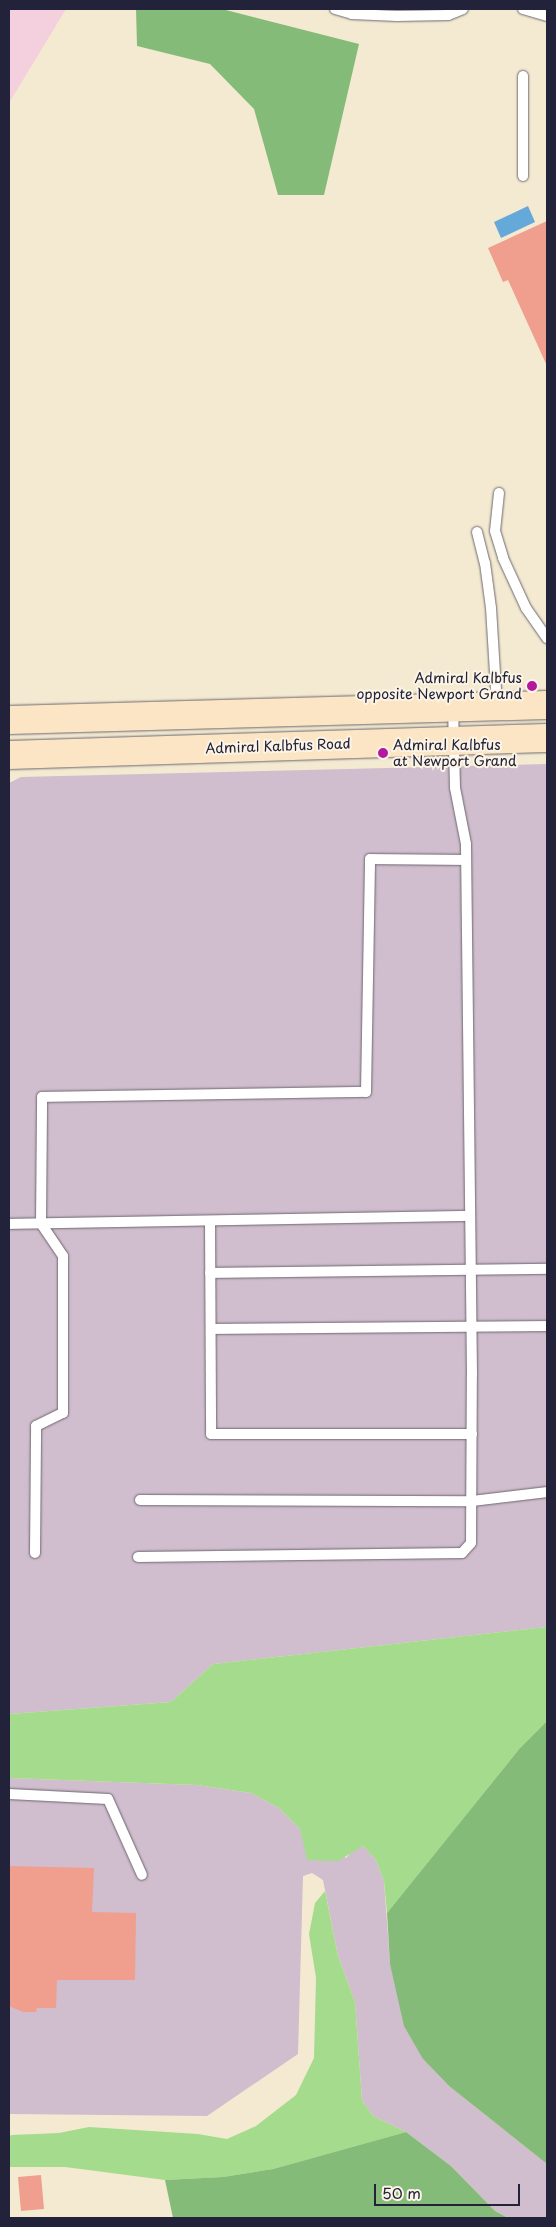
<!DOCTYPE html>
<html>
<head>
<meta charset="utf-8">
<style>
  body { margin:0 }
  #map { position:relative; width:556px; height:2227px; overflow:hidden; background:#f4ead1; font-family:"Playpen Sans",sans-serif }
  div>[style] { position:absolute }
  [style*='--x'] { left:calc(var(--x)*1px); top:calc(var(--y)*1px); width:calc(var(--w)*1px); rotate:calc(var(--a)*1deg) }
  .built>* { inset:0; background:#f4cfdd }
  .industrial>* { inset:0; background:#d0bdcd }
  .green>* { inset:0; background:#a5db8c }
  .forest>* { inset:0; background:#84bb78 }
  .water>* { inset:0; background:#65a9da }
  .building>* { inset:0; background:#f09e8d }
  .roads { filter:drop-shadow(0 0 1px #6c6870) drop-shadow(0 0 1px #6c6870) }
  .service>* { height:10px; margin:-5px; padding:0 5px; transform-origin:5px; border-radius:5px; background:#fff }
  .secondary>* { height:28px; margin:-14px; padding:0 14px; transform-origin:14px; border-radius:14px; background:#fce5c4 }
  .dots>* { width:14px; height:14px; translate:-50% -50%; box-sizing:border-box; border:2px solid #fcf5e5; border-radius:50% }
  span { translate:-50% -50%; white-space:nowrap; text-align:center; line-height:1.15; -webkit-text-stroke:4px #fcf5e5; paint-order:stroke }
  .poi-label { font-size:14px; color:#22223b }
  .right { translate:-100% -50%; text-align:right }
  .left { translate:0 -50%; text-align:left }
  .street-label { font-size:14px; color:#22223b }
  .frame { position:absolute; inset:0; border:10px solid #22223b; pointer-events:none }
  .scale { position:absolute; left:374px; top:2184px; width:146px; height:22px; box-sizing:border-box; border:2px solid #22223b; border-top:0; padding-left:6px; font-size:15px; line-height:18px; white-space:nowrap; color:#22223b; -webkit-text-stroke:4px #fcf5e5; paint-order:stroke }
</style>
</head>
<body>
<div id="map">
  <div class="built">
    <i style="clip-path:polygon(9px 9px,66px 9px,9px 103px)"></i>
  </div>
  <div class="industrial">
    <i style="clip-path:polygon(547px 764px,547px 1627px,213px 1664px,171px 1702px,9px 1714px,9px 783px,21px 777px)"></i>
    <i style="clip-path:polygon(9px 1778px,197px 1785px,251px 1793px,279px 1808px,300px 1829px,346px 1858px,353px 1850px,363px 1846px,376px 1860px,384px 1881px,390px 1964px,423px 2059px,449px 2086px,547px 2164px,547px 2218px,508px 2218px,495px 2211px,451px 2166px,406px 2132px,373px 2116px,362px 2100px,355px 2002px,338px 1956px,323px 1880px,312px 1873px,303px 1876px,298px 2054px,207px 2116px,9px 2114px)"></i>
  </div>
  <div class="green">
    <i style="clip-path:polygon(547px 1627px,547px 1721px,520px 1748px,387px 1913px,384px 1881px,376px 1860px,363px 1846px,338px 1861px,307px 1860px,300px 1829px,279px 1808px,251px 1793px,197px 1785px,9px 1778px,9px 1714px,171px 1702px,213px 1664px)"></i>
    <i style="clip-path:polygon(325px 1891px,338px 1956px,355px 2002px,362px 2100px,373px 2116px,406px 2132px,273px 2169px,223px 2177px,165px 2180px,65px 2167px,9px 2167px,9px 2136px,12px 2135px,59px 2133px,89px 2127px,198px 2134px,227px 2139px,256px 2126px,296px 2095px,314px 2058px,316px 1978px,309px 1934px,315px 1903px)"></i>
  </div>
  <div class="forest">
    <i style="clip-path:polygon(136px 9px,222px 9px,359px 44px,324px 195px,278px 195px,254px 109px,210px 64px,137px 46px)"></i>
    <i style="clip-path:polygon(547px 1721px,547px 2164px,449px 2086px,423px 2059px,404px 2026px,390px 1964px,387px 1913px,520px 1748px)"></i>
    <i style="clip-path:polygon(406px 2132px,451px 2166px,495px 2211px,508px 2218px,173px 2218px,165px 2180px,223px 2177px,273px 2169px)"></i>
  </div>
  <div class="water">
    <i style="clip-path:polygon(528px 206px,535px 222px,501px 238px,494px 222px)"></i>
  </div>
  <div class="building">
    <i style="clip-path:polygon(547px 221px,547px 366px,508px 280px,503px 282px,488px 248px)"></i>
    <i style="clip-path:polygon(9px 1866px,94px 1868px,92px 1912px,136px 1913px,135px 1980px,57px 1980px,56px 2008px,37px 2008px,36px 2012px,23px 2012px,9px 2006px)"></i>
    <i style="clip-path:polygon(41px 2175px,44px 2209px,21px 2211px,18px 2177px)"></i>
  </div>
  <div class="roads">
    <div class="service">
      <i style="--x:335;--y:9;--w:18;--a:16"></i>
      <i style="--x:352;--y:14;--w:45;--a:2.5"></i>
      <i style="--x:397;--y:16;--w:51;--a:-1.1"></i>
      <i style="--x:448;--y:15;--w:16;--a:-22"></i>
      <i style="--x:523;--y:9;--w:25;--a:16"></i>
      <i style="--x:523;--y:76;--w:100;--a:90"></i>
      <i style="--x:499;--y:493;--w:38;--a:96"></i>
      <i style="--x:495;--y:531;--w:28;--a:73"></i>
      <i style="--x:503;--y:558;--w:55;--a:65.3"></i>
      <i style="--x:526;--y:608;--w:37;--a:55"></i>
      <i style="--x:477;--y:532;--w:32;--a:76"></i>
      <i style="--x:485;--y:563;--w:45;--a:82.4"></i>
      <i style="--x:491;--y:608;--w:97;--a:86.5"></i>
      <i style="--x:210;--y:1221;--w:213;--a:89.7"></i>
      <i style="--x:211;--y:1434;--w:261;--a:0"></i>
      <i style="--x:9;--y:1224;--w:461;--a:-1"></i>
      <i style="--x:210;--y:1273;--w:337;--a:-0.7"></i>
      <i style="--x:211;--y:1329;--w:336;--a:-0.5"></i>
      <i style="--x:140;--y:1500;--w:332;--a:0.2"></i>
      <i style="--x:472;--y:1501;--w:76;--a:-6.8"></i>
      <i style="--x:35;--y:1553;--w:127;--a:-89.5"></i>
      <i style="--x:36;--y:1426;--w:30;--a:-26"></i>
      <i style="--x:63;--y:1413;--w:157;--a:-90"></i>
      <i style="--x:63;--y:1256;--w:40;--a:-124"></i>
      <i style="--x:41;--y:1223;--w:126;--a:-89.5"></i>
      <i style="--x:42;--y:1097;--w:324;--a:-0.9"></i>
      <i style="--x:366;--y:1092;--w:233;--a:-89"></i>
      <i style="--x:370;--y:859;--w:96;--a:0.6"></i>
      <i style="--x:138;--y:1557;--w:324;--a:-0.7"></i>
      <i style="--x:462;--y:1553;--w:13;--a:-48"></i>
      <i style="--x:471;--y:1543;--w:168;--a:-89.7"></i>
      <i style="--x:472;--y:1375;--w:531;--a:-90.65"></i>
      <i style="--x:466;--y:844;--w:57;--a:-101.1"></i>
      <i style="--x:455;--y:788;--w:80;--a:-91.4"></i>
      <i style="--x:9;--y:1794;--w:99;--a:2.9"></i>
      <i style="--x:108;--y:1799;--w:83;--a:65.9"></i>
    </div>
    <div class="secondary">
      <i style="--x:9;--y:720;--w:538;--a:-1.6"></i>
      <i style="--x:9;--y:755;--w:538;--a:-1.81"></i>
    </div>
  </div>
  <div class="dots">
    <i style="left:532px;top:686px;background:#b5179e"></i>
    <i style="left:383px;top:753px;background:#b5179e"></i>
  </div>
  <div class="poi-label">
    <span class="right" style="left:522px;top:686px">Admiral Kalbfus<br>opposite Newport Grand</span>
    <span class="left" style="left:393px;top:753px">Admiral Kalbfus<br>at Newport Grand</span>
  </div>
  <div class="street-label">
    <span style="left:278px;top:746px;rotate:-2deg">Admiral Kalbfus Road</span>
  </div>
  <div class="frame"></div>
  <div class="scale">50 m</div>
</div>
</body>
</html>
